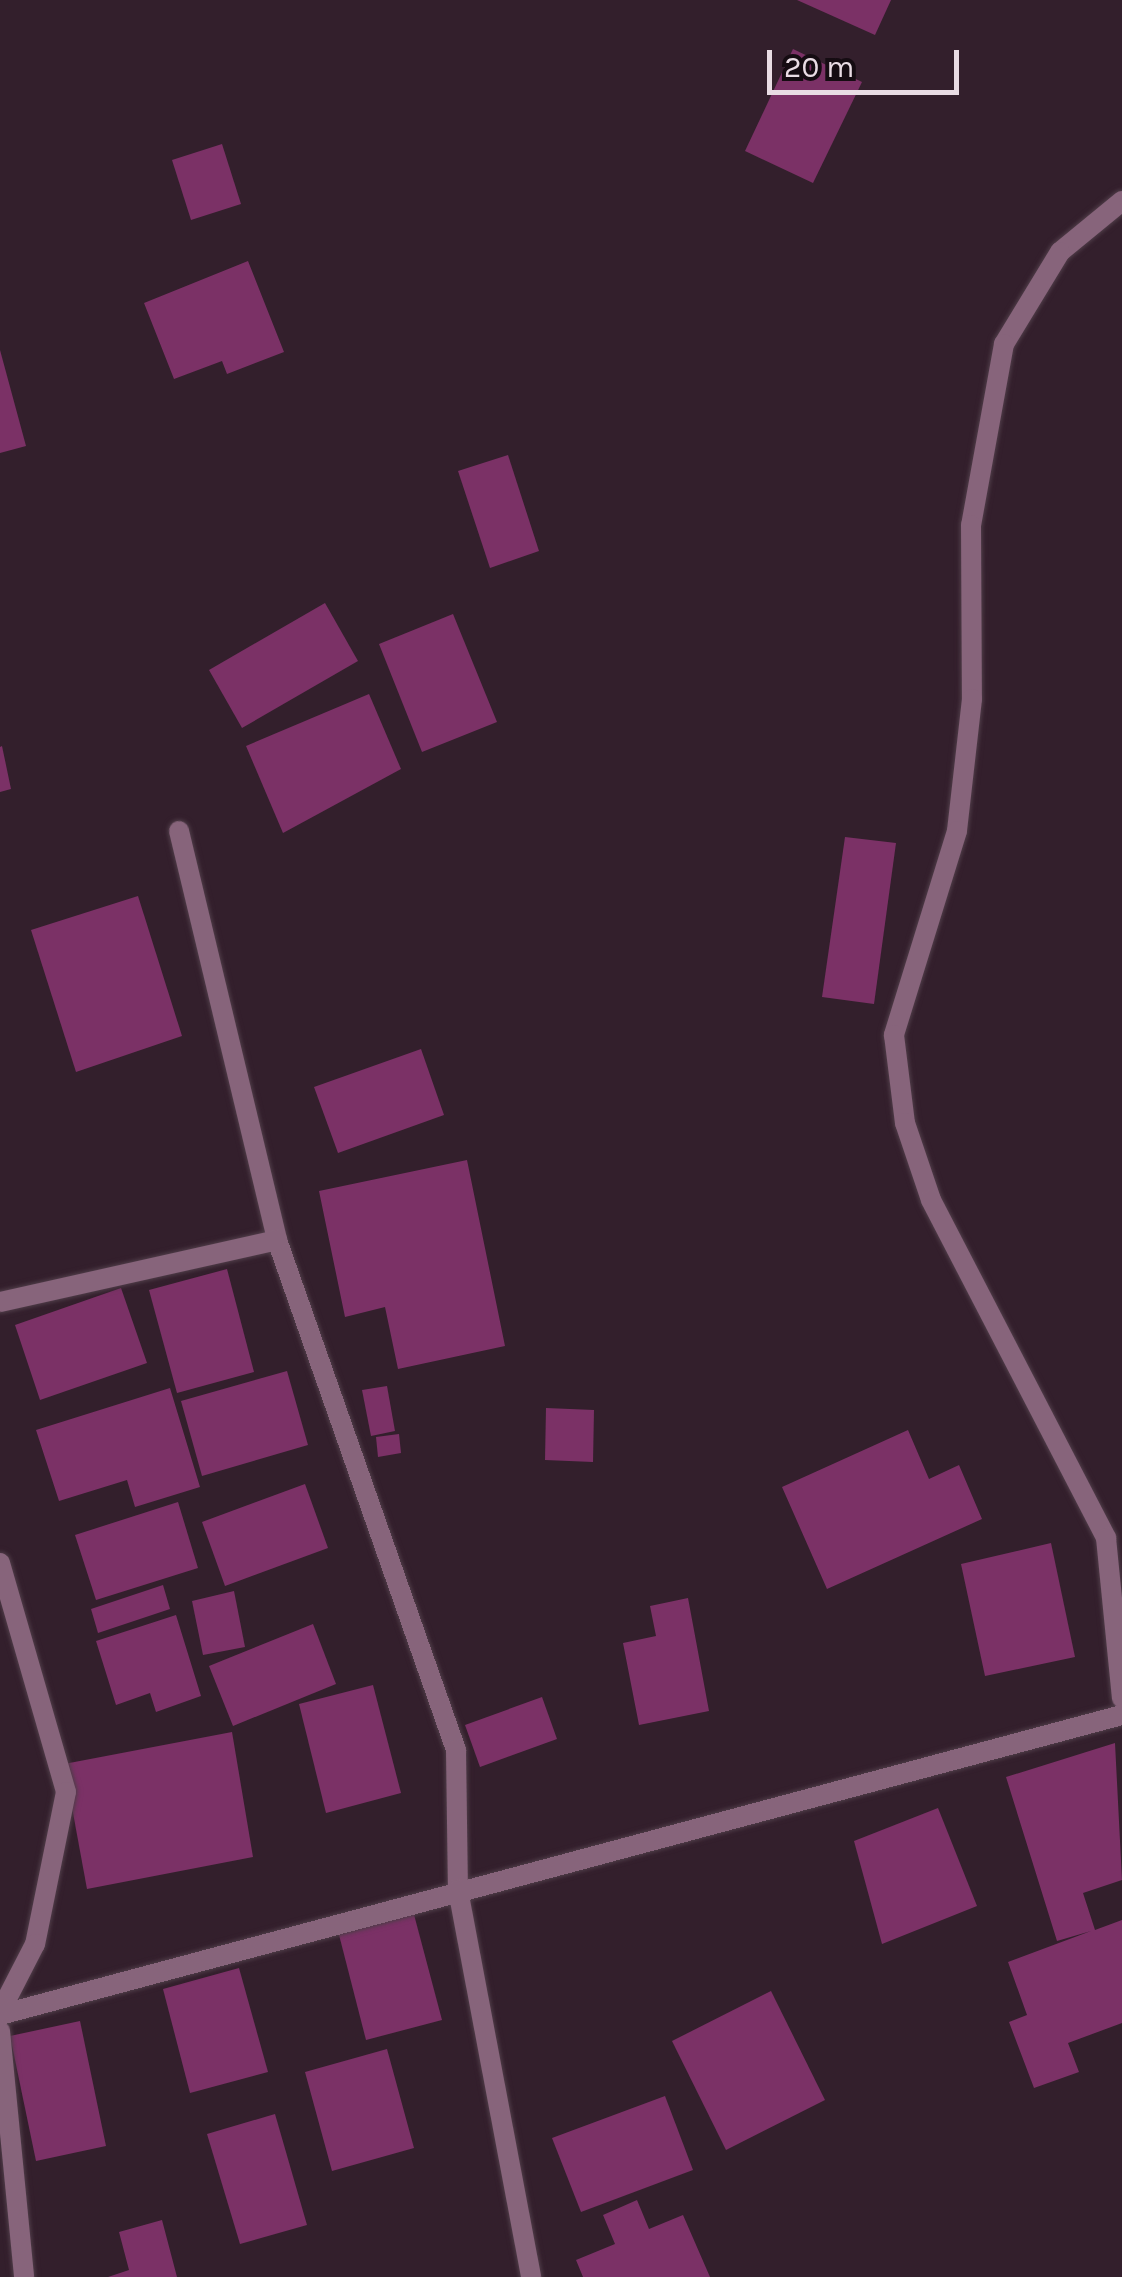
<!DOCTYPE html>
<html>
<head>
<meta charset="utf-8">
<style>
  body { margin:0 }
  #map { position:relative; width:1122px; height:2277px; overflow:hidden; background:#331f2c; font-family:Karla,sans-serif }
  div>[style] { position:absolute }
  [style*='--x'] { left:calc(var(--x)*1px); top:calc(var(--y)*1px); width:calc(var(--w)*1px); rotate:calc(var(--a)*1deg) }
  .building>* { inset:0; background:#7b3166 }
  .roads { filter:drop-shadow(0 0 2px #503d49) drop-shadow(0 0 2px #503d49) }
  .minor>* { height:20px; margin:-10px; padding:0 10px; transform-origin:10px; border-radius:10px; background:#87647b }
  span { translate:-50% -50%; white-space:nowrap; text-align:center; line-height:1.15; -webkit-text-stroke:8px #150c12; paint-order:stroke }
  .scale { position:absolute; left:767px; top:50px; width:192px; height:45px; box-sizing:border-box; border:5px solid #e9dce4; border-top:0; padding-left:12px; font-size:30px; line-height:35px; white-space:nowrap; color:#e9dce4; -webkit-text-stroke:8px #150c12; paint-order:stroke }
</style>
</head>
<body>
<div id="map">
  <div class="building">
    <i style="clip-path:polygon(797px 0,891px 0,875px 35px)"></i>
    <i style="clip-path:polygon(793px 49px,862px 82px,813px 183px,745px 151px)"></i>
    <i style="clip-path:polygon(222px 144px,241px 204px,191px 220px,172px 160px)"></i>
    <i style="clip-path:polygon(248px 261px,284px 352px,227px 374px,222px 361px,174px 379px,144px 303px)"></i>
    <i style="clip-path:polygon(0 350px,26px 446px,0 453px)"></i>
    <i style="clip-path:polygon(508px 455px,539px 551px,490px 568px,458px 471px)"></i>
    <i style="clip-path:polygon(325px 603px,358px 661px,242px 728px,209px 670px)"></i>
    <i style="clip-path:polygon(453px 614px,497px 722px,422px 752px,379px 644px)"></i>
    <i style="clip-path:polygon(369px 694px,401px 769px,283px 833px,246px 746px)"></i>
    <i style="clip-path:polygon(2px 746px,11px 789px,0 792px,0 747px)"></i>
    <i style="clip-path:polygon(845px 837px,896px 843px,874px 1004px,822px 997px)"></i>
    <i style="clip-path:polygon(138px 896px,182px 1036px,76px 1072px,31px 930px)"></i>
    <i style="clip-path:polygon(421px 1049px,444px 1115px,338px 1153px,314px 1087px)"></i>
    <i style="clip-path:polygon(467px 1160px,505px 1346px,398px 1369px,385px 1307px,345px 1317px,319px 1191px)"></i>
    <i style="clip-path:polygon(227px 1269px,254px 1372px,177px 1393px,149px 1290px)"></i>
    <i style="clip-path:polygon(121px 1288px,147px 1363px,40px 1400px,15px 1325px)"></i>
    <i style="clip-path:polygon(287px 1371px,308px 1445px,202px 1476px,181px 1401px)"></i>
    <i style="clip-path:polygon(387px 1386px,395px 1431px,371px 1436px,362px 1390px)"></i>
    <i style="clip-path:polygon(170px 1388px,200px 1487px,135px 1507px,127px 1480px,59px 1501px,36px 1430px)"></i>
    <i style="clip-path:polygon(546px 1408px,594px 1410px,593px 1462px,545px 1460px)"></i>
    <i style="clip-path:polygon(908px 1430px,929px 1479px,959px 1465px,982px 1519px,827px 1589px,782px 1487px)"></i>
    <i style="clip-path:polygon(399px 1434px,401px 1453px,378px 1457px,376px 1437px)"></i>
    <i style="clip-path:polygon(305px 1484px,328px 1548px,225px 1586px,202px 1522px)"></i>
    <i style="clip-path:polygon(178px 1502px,198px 1568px,96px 1600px,75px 1535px)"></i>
    <i style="clip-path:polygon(1051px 1543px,1075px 1657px,985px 1676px,961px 1564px)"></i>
    <i style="clip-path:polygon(163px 1585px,170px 1609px,98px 1633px,91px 1609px)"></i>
    <i style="clip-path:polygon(234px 1591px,245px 1647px,203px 1655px,192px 1601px)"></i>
    <i style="clip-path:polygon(688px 1598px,709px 1711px,639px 1725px,623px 1643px,656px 1636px,650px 1606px)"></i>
    <i style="clip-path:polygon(176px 1615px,201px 1696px,156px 1712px,150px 1693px,116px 1705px,96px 1641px)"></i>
    <i style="clip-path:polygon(313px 1624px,336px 1684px,233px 1726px,209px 1666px)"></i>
    <i style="clip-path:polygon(373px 1685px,401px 1793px,326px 1813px,299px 1704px)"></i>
    <i style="clip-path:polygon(542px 1697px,557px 1739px,480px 1767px,465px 1725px)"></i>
    <i style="clip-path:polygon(232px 1732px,253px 1857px,87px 1889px,64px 1764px)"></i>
    <i style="clip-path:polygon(1115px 1743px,1122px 1880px,1083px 1893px,1095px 1930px,1122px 1920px,1122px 2023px,1068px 2043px,1079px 2072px,1034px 2088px,1009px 2022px,1027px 2015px,1008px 1962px,1091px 1931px,1057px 1941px,1006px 1777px)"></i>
    <i style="clip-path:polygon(938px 1808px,977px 1906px,882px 1944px,854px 1841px)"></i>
    <i style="clip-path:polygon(412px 1907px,442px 2020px,366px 2040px,337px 1927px)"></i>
    <i style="clip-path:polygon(239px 1968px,268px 2072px,190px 2093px,163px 1989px)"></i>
    <i style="clip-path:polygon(771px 1991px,825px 2100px,726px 2150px,672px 2041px)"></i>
    <i style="clip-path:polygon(80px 2021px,106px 2146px,36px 2161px,10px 2036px)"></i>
    <i style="clip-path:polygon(387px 2049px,414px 2148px,332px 2171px,305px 2072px)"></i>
    <i style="clip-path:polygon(665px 2096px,693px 2170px,581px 2212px,552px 2138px)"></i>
    <i style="clip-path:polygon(275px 2114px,307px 2225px,240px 2244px,207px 2134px)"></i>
    <i style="clip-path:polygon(637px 2200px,649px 2229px,683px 2215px,710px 2277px,583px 2277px,576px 2260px,615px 2244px,603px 2215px)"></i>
    <i style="clip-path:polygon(162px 2220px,177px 2277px,108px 2277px,129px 2270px,119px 2232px)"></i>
  </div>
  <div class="roads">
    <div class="minor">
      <i style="--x:1122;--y:201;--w:80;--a:140.6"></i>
      <i style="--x:1060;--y:252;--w:108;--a:121.3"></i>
      <i style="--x:1004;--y:344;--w:184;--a:100.3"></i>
      <i style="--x:971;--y:525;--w:174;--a:89.7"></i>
      <i style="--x:972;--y:699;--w:133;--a:96.5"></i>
      <i style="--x:957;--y:831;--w:214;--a:107.2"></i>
      <i style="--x:894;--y:1035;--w:89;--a:82.9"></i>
      <i style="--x:905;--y:1123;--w:81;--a:71.3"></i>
      <i style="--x:931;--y:1200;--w:381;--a:62.6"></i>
      <i style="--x:1106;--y:1538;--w:161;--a:84.3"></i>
      <i style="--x:179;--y:831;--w:421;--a:76.5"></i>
      <i style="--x:277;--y:1240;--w:541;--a:70.66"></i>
      <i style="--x:456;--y:1750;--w:140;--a:89.2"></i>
      <i style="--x:458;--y:1890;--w:394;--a:79.3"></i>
      <i style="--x:0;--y:1302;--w:284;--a:-12.6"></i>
      <i style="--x:0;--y:1563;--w:238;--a:73.9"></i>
      <i style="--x:66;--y:1792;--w:155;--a:101.5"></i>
      <i style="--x:35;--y:1944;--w:76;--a:117.2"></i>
      <i style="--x:0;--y:2015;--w:1161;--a:-14.97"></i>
      <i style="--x:0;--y:2031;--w:247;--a:84.4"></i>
    </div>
  </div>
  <div class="scale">20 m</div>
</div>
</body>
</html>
